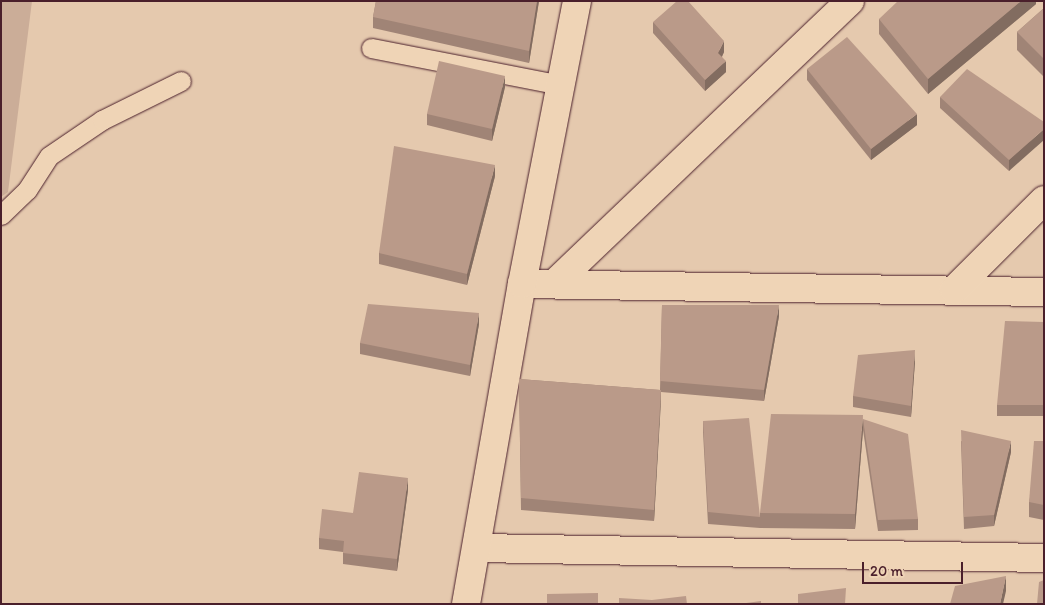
<!DOCTYPE html>
<html>
<head>
<meta charset="utf-8">
<style>
  body { margin:0 }
  #map { position:relative; width:1045px; height:605px; overflow:hidden; background:#e5c9ae; font-family:Itim,sans-serif }
  div>[style] { position:absolute }
  [style*='--x'] { left:calc(var(--x)*1px); top:calc(var(--y)*1px); width:calc(var(--w)*1px); rotate:calc(var(--a)*1deg) }
  .green>* { inset:0; background:#cbad98 }
  .roads { filter:drop-shadow(0 0 1px #4a1f2b) drop-shadow(0 0 1px #4a1f2b) }
  .lane>* { height:19px; margin:-9.5px; padding:0 9.5px; transform-origin:9.5px; border-radius:9.5px; background:#efd4b6 }
  .street>* { height:28px; margin:-14px; padding:0 14px; transform-origin:14px; border-radius:14px; background:#efd4b6 }
  .wall>* { inset:0; background:#a08476 }
  .shaded-wall>* { inset:0; background:#826c60 }
  .building>* { inset:0; background:#ba9a89 }
  span { translate:-50% -50%; white-space:nowrap; text-align:center; line-height:1.15; -webkit-text-stroke:4px #efd4b6; paint-order:stroke }
  .frame { position:absolute; inset:0; border:2px solid #4a1f2b; pointer-events:none }
  .scale { position:absolute; left:862px; top:562px; width:101px; height:22px; box-sizing:border-box; border:2px solid #4a1f2b; border-top:0; padding-left:6px; font-size:15px; line-height:18px; white-space:nowrap; color:#4a1f2b; -webkit-text-stroke:4px #efd4b6; paint-order:stroke }
</style>
</head>
<body>
<div id="map">
  <div class="green">
    <i style="clip-path:polygon(1px 1px,32px 1px,8px 192px,1px 197px)"></i>
  </div>
  <div class="roads">
    <div class="lane">
      <i style="--x:371;--y:48;--w:194;--a:11"></i>
      <i style="--x:1;--y:215;--w:36;--a:-44"></i>
      <i style="--x:27;--y:190;--w:40;--a:-57.1"></i>
      <i style="--x:49;--y:156;--w:64;--a:-34.2"></i>
      <i style="--x:102;--y:120;--w:88;--a:-26.3"></i>
    </div>
    <div class="street">
      <i style="--x:555;--y:283;--w:408;--a:-43.7"></i>
      <i style="--x:522;--y:284;--w:522;--a:0.88"></i>
      <i style="--x:954;--y:290;--w:127;--a:-45"></i>
      <i style="--x:478;--y:548;--w:566;--a:1.01"></i>
      <i style="--x:466;--y:604;--w:325;--a:-80.1"></i>
      <i style="--x:522;--y:284;--w:288;--a:-79"></i>
    </div>
  </div>
  <div class="wall">
    <i style="clip-path:polygon(376px 1px,539px 1px,529px 63px,373px 28px,373px 17px)"></i>
    <i style="clip-path:polygon(1036px 1px,1036px 4px,928px 94px,879px 34px,879px 19px)"></i>
    <i style="clip-path:polygon(1044px 8px,1044px 77px,1017px 50px,1017px 32px)"></i>
    <i style="clip-path:polygon(653px 22px,724px 52px,722px 57px,726px 72px,705px 91px,653px 33px)"></i>
    <i style="clip-path:polygon(807px 69px,917px 125px,871px 160px,807px 80px)"></i>
    <i style="clip-path:polygon(505px 87px,492px 141px,427px 125px,427px 114px)"></i>
    <i style="clip-path:polygon(940px 97px,1044px 122px,1009px 171px,940px 108px)"></i>
    <i style="clip-path:polygon(495px 176px,467px 285px,379px 264px,379px 253px)"></i>
    <i style="clip-path:polygon(662px 305px,779px 316px,764px 401px,661px 392px,654px 521px,521px 510px,519px 379px,660px 390px)"></i>
    <i style="clip-path:polygon(1044px 322px,1044px 416px,997px 416px,997px 405px)"></i>
    <i style="clip-path:polygon(479px 324px,470px 376px,360px 354px,360px 343px)"></i>
    <i style="clip-path:polygon(915px 361px,911px 417px,853px 407px,853px 396px)"></i>
    <i style="clip-path:polygon(863px 419px,918px 519px,918px 530px,878px 531px,863px 430px)"></i>
    <i style="clip-path:polygon(703px 421px,760px 517px,760px 513px,863px 430px,855px 529px,760px 528px,708px 524px,703px 432px)"></i>
    <i style="clip-path:polygon(961px 441px,1011px 452px,994px 526px,964px 529px)"></i>
    <i style="clip-path:polygon(1044px 441px,1044px 520px,1029px 517px,1029px 502px)"></i>
    <i style="clip-path:polygon(408px 490px,397px 571px,343px 564px,343px 552px,319px 549px,319px 538px,353px 513px)"></i>
  </div>
  <div class="shaded-wall">
    <i style="clip-path:polygon(537px 1px,539px 1px,529px 63px,529px 51px)"></i>
    <i style="clip-path:polygon(1021px 1px,1036px 1px,1036px 4px,928px 94px,928px 79px)"></i>
    <i style="clip-path:polygon(724px 41px,724px 52px,718px 64px,718px 53px)"></i>
    <i style="clip-path:polygon(726px 61px,726px 72px,705px 91px,705px 80px)"></i>
    <i style="clip-path:polygon(505px 76px,505px 87px,492px 141px,492px 129px)"></i>
    <i style="clip-path:polygon(917px 114px,917px 125px,871px 160px,871px 149px)"></i>
    <i style="clip-path:polygon(1044px 129px,1044px 140px,1009px 171px,1009px 160px)"></i>
    <i style="clip-path:polygon(495px 165px,495px 176px,467px 285px,467px 274px)"></i>
    <i style="clip-path:polygon(779px 305px,779px 316px,764px 401px,764px 390px)"></i>
    <i style="clip-path:polygon(479px 313px,479px 324px,470px 376px,470px 365px)"></i>
    <i style="clip-path:polygon(915px 350px,915px 361px,911px 417px,911px 406px)"></i>
    <i style="clip-path:polygon(661px 390px,661px 401px,654px 521px,654px 510px)"></i>
    <i style="clip-path:polygon(863px 415px,863px 430px,855px 529px,855px 514px)"></i>
    <i style="clip-path:polygon(1011px 441px,1011px 452px,994px 526px,994px 515px)"></i>
    <i style="clip-path:polygon(408px 478px,408px 490px,397px 571px,397px 559px)"></i>
    <i style="clip-path:polygon(1006px 576px,1006px 591px,1003px 604px,1000px 604px)"></i>
  </div>
  <div class="building">
    <i style="clip-path:polygon(376px 1px,537px 1px,529px 51px,373px 17px)"></i>
    <i style="clip-path:polygon(677px 1px,688px 1px,724px 41px,718px 53px,726px 61px,705px 80px,653px 22px)"></i>
    <i style="clip-path:polygon(898px 1px,1021px 1px,928px 79px,879px 19px)"></i>
    <i style="clip-path:polygon(1044px 8px,1044px 59px,1017px 32px)"></i>
    <i style="clip-path:polygon(847px 37px,917px 114px,871px 149px,807px 69px)"></i>
    <i style="clip-path:polygon(439px 61px,505px 76px,492px 129px,427px 114px)"></i>
    <i style="clip-path:polygon(967px 69px,1044px 122px,1044px 129px,1009px 160px,940px 97px)"></i>
    <i style="clip-path:polygon(394px 146px,495px 165px,467px 274px,379px 253px)"></i>
    <i style="clip-path:polygon(368px 304px,479px 313px,470px 365px,360px 343px)"></i>
    <i style="clip-path:polygon(662px 305px,779px 305px,764px 390px,660px 381px)"></i>
    <i style="clip-path:polygon(1005px 321px,1044px 322px,1044px 405px,997px 405px)"></i>
    <i style="clip-path:polygon(915px 350px,911px 406px,853px 396px,858px 355px)"></i>
    <i style="clip-path:polygon(519px 379px,661px 390px,654px 510px,521px 498px)"></i>
    <i style="clip-path:polygon(771px 414px,863px 415px,855px 514px,760px 513px)"></i>
    <i style="clip-path:polygon(749px 418px,760px 517px,708px 512px,703px 421px)"></i>
    <i style="clip-path:polygon(863px 419px,908px 434px,918px 519px,878px 520px)"></i>
    <i style="clip-path:polygon(961px 430px,1011px 441px,994px 515px,964px 517px)"></i>
    <i style="clip-path:polygon(1034px 441px,1044px 441px,1044px 505px,1029px 502px)"></i>
    <i style="clip-path:polygon(359px 472px,408px 478px,397px 559px,343px 553px,344px 541px,319px 538px,322px 509px,353px 513px)"></i>
    <i style="clip-path:polygon(1006px 576px,1000px 604px,950px 604px,955px 586px)"></i>
    <i style="clip-path:polygon(1044px 580px,1044px 604px,1037px 604px,1039px 582px)"></i>
    <i style="clip-path:polygon(846px 588px,845px 604px,798px 604px,798px 594px)"></i>
    <i style="clip-path:polygon(598px 593px,598px 604px,547px 604px,547px 594px)"></i>
    <i style="clip-path:polygon(686px 596px,687px 604px,619px 604px,619px 598px,652px 600px)"></i>
    <i style="clip-path:polygon(761px 601px,761px 604px,739px 604px)"></i>
  </div>
  <div class="frame"></div>
  <div class="scale">20 m</div>
</div>
</body>
</html>
